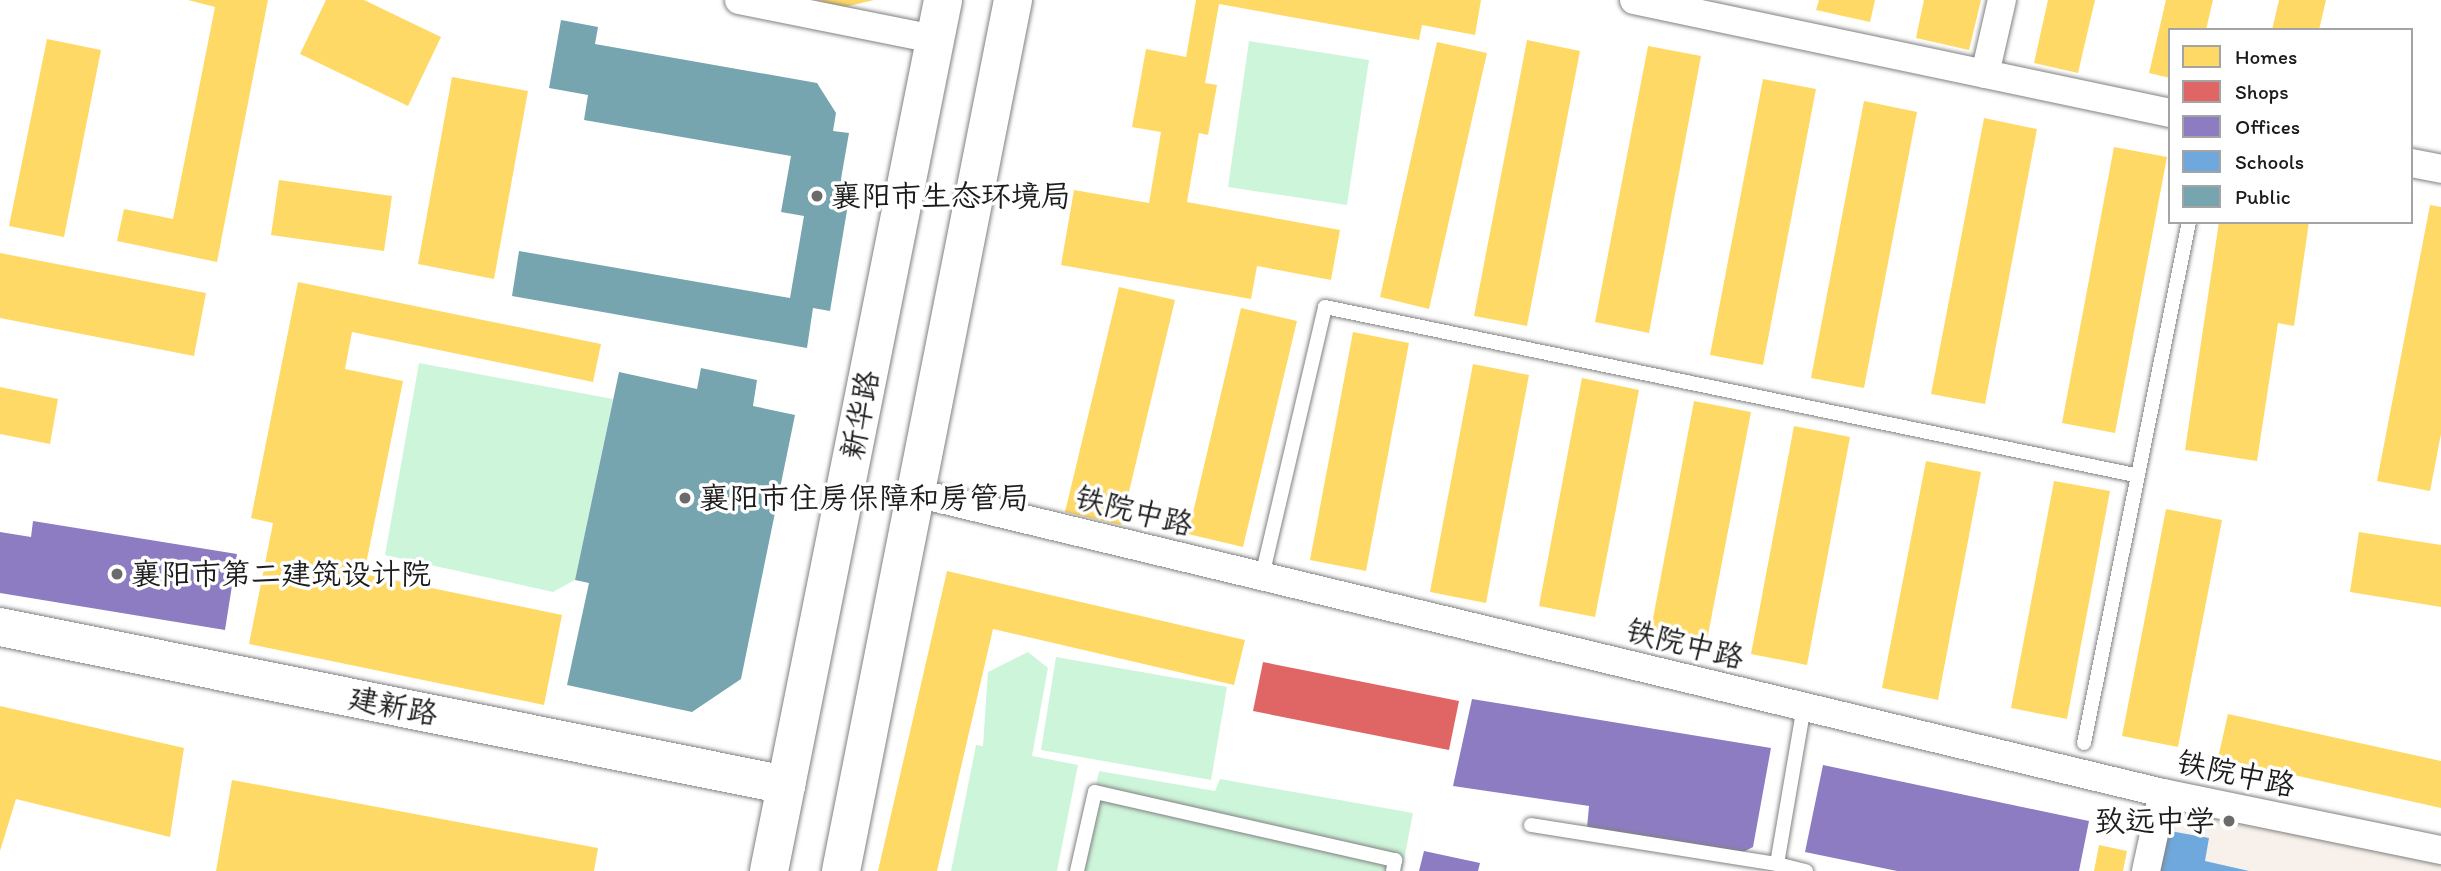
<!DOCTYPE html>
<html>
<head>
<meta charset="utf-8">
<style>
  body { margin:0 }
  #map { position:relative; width:2441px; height:871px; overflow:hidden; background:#fff; font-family:Itim,"LXGW WenKai TC",sans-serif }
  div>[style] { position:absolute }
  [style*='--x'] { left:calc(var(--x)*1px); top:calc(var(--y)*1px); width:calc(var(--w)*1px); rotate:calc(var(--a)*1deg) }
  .built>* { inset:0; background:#f8f1eb }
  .green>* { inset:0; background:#cdf5da }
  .homes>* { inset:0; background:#ffd966 }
  .shops>* { inset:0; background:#e06666 }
  .offices>* { inset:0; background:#8e7cc3 }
  .schools>* { inset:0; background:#6fa8dc }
  .public>* { inset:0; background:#76a5af }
  .roads { filter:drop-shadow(0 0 2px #828282) drop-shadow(0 0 2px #828282) }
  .lane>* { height:14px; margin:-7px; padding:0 7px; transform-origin:7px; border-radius:7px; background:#fff }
  .street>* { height:28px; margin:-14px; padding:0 14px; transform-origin:14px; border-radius:14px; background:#fff }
  .secondary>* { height:38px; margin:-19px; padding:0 19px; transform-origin:19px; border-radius:19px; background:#fff }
  .dots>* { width:19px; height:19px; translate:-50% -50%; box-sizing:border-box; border:4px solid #fff; border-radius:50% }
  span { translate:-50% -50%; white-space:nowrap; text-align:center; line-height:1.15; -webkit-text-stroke:7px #fff; paint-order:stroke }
  .poi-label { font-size:30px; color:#1c1c1c }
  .left { translate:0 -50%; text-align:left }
  .right { translate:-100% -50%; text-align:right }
  .street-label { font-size:30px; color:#1c1c1c }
  .legend { position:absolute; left:2168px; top:28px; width:245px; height:196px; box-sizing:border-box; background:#fff; border:2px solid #a4a4a4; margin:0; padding:9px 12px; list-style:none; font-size:21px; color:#1c1c1c }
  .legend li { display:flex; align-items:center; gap:14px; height:35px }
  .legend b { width:35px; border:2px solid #a4a4a4 }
</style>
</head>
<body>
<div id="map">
  <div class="built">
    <i style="clip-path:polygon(2163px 793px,2441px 850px,2441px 871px,2146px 871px)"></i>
  </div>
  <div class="green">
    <i style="clip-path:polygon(1249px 41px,1369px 60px,1347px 205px,1228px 187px)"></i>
    <i style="clip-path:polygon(419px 363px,613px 399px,575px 580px,553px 592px,385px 555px)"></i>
    <i style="clip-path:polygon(1028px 652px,1048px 668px,1032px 756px,1078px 765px,1057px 871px,951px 871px,976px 745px,983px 746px,988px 672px)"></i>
    <i style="clip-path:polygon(1056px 657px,1227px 687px,1211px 780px,1041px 750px)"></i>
    <i style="clip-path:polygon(1099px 771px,1215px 791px,1220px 779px,1413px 813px,1402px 871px,1078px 871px)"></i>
  </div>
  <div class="homes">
    <i style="clip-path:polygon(188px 0,268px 0,217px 262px,117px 241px,124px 209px,173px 219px,215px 7px)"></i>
    <i style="clip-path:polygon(326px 0,364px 0,441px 37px,408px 106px,300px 54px)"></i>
    <i style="clip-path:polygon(815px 0,874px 0,845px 7px)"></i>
    <i style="clip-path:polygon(1196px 0,1481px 0,1475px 35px,1422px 25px,1419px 40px,1219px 4px,1205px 83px,1217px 85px,1208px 135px,1199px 133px,1187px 202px,1340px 230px,1331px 280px,1257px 266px,1251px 299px,1061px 265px,1074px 190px,1149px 203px,1161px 132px,1132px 127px,1146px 49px,1186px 57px)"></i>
    <i style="clip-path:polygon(1819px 0,1875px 0,1870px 22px,1816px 10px)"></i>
    <i style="clip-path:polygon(1924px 0,1981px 0,1969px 50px,1916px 38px)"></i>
    <i style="clip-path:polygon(2048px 0,2095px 0,2078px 73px,2034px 63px)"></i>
    <i style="clip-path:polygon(2166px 0,2213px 0,2206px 30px,2170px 30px,2170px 78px,2149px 73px)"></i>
    <i style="clip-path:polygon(2279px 0,2326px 0,2319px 30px,2272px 30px)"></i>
    <i style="clip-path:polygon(47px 39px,101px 50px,64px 237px,9px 226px)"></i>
    <i style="clip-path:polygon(1527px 40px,1580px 51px,1527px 326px,1474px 316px)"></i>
    <i style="clip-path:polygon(1437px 42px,1487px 53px,1429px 309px,1380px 297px)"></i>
    <i style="clip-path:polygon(1648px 46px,1701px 56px,1649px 333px,1595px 322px)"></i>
    <i style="clip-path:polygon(452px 77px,528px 91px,494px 279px,418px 264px)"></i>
    <i style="clip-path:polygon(1763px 79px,1816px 89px,1763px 365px,1710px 355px)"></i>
    <i style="clip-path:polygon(1864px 101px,1917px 112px,1864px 388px,1811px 378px)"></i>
    <i style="clip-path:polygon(1984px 118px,2037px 129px,1985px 404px,1931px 394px)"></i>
    <i style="clip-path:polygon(2114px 147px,2167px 157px,2115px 433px,2062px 423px)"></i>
    <i style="clip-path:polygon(279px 180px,392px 196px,384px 251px,271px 235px)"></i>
    <i style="clip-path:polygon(2430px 205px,2441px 207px,2441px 434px,2430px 491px,2377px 481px)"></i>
    <i style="clip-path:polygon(2219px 222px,2309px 222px,2294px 326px,2278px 323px,2257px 461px,2185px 450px)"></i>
    <i style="clip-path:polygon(0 253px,206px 293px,194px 356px,0 318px)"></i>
    <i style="clip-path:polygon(298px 282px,601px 344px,593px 382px,352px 332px,345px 369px,403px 381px,364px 574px,562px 615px,544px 705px,249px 644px,273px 523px,251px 518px)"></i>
    <i style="clip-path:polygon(1119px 287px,1175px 300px,1121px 525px,1065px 512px)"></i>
    <i style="clip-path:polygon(1241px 308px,1297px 321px,1243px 547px,1188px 534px)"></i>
    <i style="clip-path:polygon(1353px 332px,1409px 343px,1366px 571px,1310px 560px)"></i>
    <i style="clip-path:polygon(1473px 364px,1529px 375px,1486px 603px,1430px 592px)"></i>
    <i style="clip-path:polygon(1582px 378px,1639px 390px,1595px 617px,1539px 606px)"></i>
    <i style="clip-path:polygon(0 387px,58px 399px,50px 444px,0 434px)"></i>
    <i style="clip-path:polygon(1694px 401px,1751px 412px,1707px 640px,1651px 629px)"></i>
    <i style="clip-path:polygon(1794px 426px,1850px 437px,1807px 665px,1751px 654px)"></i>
    <i style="clip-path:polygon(1926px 461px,1981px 472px,1938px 700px,1882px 688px)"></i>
    <i style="clip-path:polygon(2054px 481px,2110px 491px,2067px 719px,2011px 708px)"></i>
    <i style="clip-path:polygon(2166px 509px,2222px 520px,2178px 747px,2122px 736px)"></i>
    <i style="clip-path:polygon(2359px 532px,2441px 545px,2441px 607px,2350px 592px)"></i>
    <i style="clip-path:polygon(947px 571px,1245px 640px,1234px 685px,993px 629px,937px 871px,878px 871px)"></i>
    <i style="clip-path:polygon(0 706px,184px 748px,170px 837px,16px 799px,0 851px)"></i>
    <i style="clip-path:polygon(2228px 714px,2441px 761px,2441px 808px,2218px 758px)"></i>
    <i style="clip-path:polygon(232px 780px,598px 848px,594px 871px,216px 871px)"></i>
    <i style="clip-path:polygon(2099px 845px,2127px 851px,2123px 871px,2094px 871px)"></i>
  </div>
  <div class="shops">
    <i style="clip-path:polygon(1263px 662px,1459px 701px,1449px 750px,1253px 711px)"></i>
  </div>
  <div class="offices">
    <i style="clip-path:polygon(33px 521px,237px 554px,225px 630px,0 593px,0 532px,31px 537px)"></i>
    <i style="clip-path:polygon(1472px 699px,1771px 748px,1753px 847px,1735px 856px,1587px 828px,1589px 806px,1453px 786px)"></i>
    <i style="clip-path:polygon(1823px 765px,2089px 821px,2079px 871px,1897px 871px,1805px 852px)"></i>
    <i style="clip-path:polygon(1424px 851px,1480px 863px,1478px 871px,1419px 871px)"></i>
  </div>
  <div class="schools">
    <i style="clip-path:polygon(2159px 829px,2209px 838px,2205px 861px,2249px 871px,2151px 871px)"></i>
  </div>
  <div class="public">
    <i style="clip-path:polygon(561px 20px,598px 27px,595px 44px,817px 83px,836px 113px,833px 131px,849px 133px,841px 179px,852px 181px,830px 311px,813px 308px,807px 348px,512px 296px,519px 251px,790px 298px,804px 216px,781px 212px,791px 156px,584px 120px,588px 95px,549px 88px)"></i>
    <i style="clip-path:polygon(701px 368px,757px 380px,753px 406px,795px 415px,741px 679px,692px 712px,567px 685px,589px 583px,575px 580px,619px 372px,697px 389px)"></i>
  </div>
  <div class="roads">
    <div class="lane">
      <i style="--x:1262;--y:576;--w:276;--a:-76.8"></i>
      <i style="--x:1325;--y:307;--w:827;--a:11.72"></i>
      <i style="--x:1804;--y:706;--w:160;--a:99.7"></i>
      <i style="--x:1777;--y:864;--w:30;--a:14"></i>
      <i style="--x:2084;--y:743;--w:531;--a:-78.61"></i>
      <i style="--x:1531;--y:825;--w:249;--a:9"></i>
      <i style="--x:1077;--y:871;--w:81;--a:-77.2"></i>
      <i style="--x:1095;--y:792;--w:308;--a:12.8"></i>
      <i style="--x:1395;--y:860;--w:11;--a:100"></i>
    </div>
    <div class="street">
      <i style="--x:739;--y:0;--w:200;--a:11.3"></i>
      <i style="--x:1634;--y:0;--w:548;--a:11.9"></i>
      <i style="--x:1985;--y:74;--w:76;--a:-77.1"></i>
      <i style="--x:2411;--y:163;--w:31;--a:11"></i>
      <i style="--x:916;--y:493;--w:1283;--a:13.53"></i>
      <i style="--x:2163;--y:793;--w:284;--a:11.6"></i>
      <i style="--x:2146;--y:871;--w:80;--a:-77.7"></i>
    </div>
    <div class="secondary">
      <i style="--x:0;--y:627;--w:802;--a:11.37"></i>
      <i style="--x:769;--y:871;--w:888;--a:-78.7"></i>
      <i style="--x:841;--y:871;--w:888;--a:-78.83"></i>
    </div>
  </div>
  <div class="dots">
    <i style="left:817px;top:196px;background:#6b6b6b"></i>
    <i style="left:685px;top:498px;background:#6b6b6b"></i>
    <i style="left:117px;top:574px;background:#6b6b6b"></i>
    <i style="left:2229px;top:821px;background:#6b6b6b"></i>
  </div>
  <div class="poi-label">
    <span class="left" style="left:831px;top:196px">襄阳市生态环境局</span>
    <span class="left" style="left:699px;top:498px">襄阳市住房保障和房管局</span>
    <span class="left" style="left:131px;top:574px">襄阳市第二建筑设计院</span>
    <span class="right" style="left:2215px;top:821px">致远中学</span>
  </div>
  <div class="street-label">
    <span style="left:860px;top:415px;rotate:-79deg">新华路</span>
    <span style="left:1134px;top:511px;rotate:14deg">铁院中路</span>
    <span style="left:1685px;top:644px;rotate:14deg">铁院中路</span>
    <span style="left:393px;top:706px;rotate:11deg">建新路</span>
    <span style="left:2236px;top:774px;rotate:12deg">铁院中路</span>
  </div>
  <ul class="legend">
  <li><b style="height:19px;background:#ffd966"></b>Homes</li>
  <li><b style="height:19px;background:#e06666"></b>Shops</li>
  <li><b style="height:19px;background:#8e7cc3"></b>Offices</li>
  <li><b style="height:19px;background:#6fa8dc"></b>Schools</li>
  <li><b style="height:19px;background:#76a5af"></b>Public</li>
  </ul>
</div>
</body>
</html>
